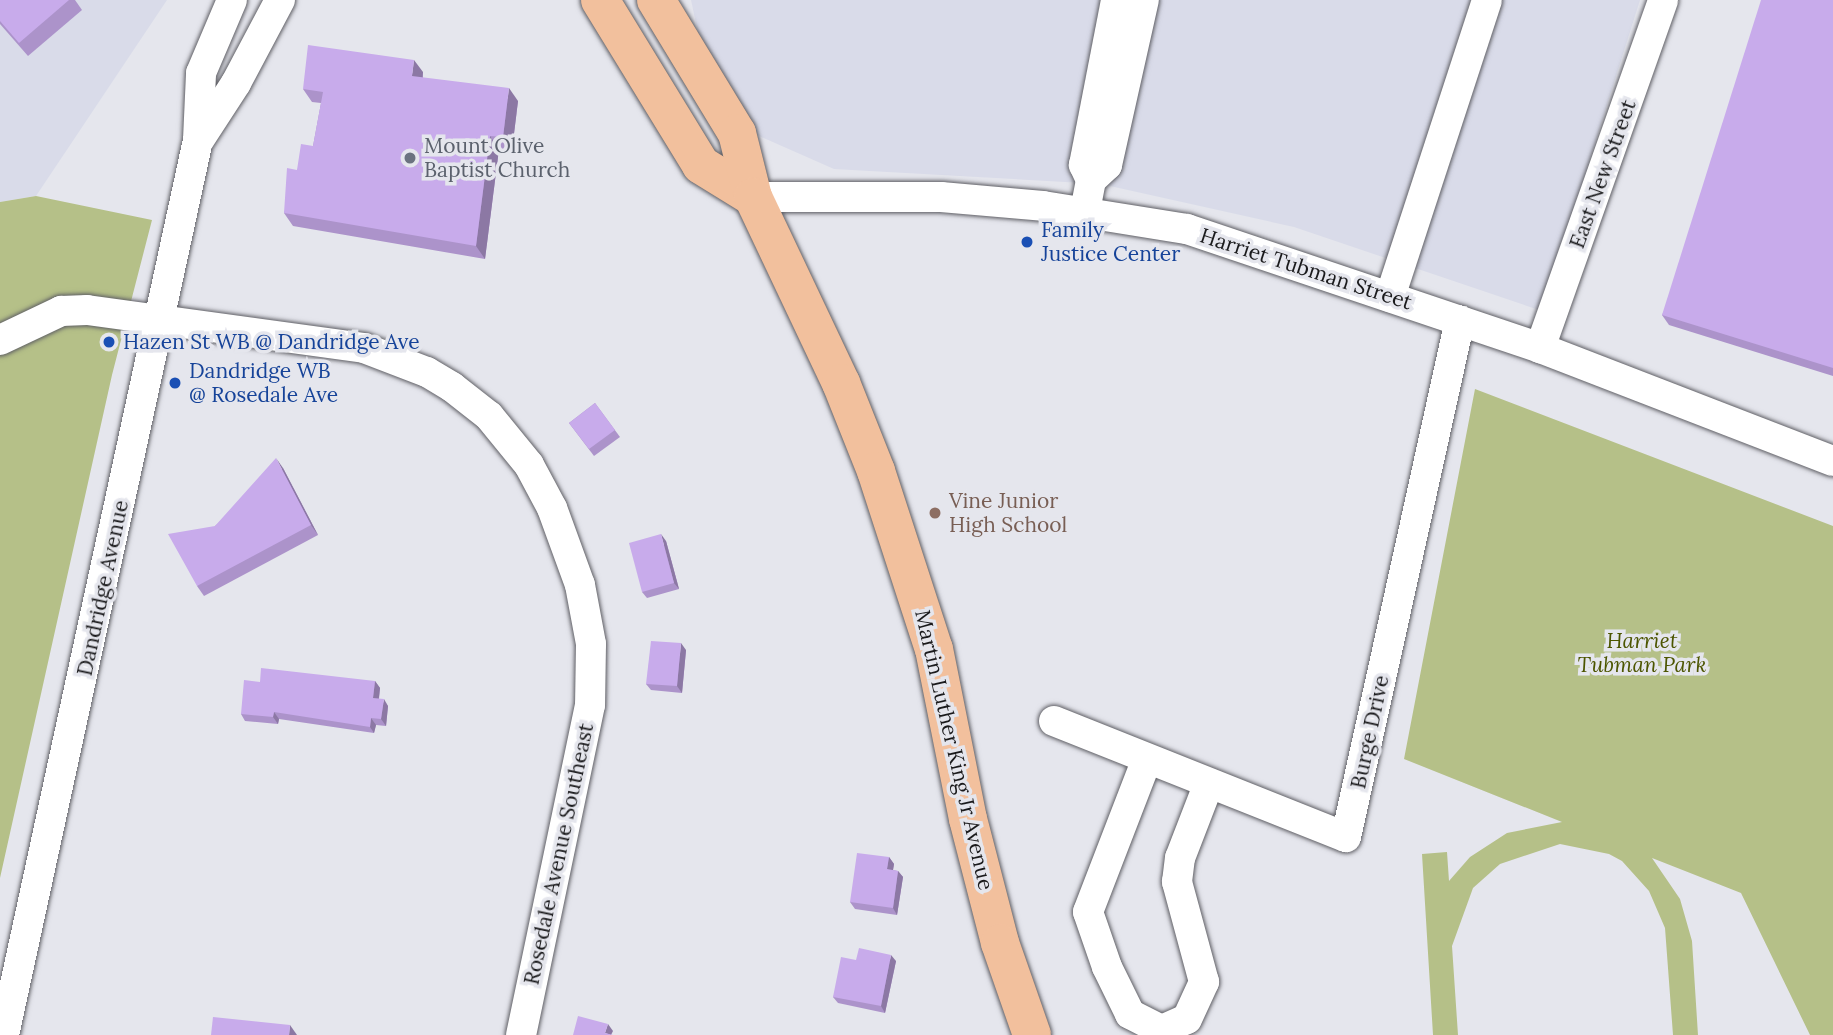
<!DOCTYPE html>
<html>
<head>
<meta charset="utf-8">
<style>
  body { margin:0 }
  #map { position:relative; width:1833px; height:1035px; overflow:hidden; background:#e5e6ed; font-family:Lora,serif }
  div>[style] { position:absolute }
  [style*='--x'] { left:calc(var(--x)*1px); top:calc(var(--y)*1px); width:calc(var(--w)*1px); rotate:calc(var(--a)*1deg) }
  .built>* { inset:0; background:#d9dbe9 }
  .green>* { inset:0; background:#b5c088 }
  .roads { filter:drop-shadow(0 0 2px #5f5f65) drop-shadow(0 0 2px #5f5f65) }
  .minor>* { height:30px; margin:-15px; padding:0 15px; transform-origin:15px; border-radius:15px; background:#fff }
  .major>* { height:38px; margin:-19px; padding:0 19px; transform-origin:19px; border-radius:19px; background:#f2c09d }
  .wall>* { inset:0; background:#ac93ca }
  .shaded-wall>* { inset:0; background:#8c78a4 }
  .building>* { inset:0; background:#c8abeb }
  .dots>* { width:19px; height:19px; translate:-50% -50%; box-sizing:border-box; border:4px solid #e5e6ed; border-radius:50% }
  span { translate:-50% -50%; white-space:nowrap; text-align:center; line-height:1.15; -webkit-text-stroke:7px #e5e6ed; paint-order:stroke }
  .worship-label { font-size:21px; color:#5b616d }
  .left { translate:0 -50%; text-align:left }
  .street-label { font-size:21px; color:#1a1a1c }
  .transit-label { font-size:21px; color:#164399 }
  .education-label { font-size:21px; color:#785e54 }
  .park-label { font-size:21px; color:#4c5500; font-style:italic }
</style>
</head>
<body>
<div id="map">
  <div class="built">
    <i style="clip-path:polygon(0 0,167px 0,36px 196px,0 202px)"></i>
    <i style="clip-path:polygon(691px 0,1640px 0,1542px 311px,1294px 227px,1101px 184px,834px 169px,759px 136px,700px 42px)"></i>
  </div>
  <div class="green">
    <i style="clip-path:polygon(36px 196px,152px 220px,112px 375px,0 878px,0 202px)"></i>
    <i style="clip-path:polygon(1475px 389px,1833px 526px,1833px 1035px,1810px 1035px,1741px 893px,1652px 858px,1680px 899px,1692px 941px,1698px 1035px,1673px 1035px,1665px 928px,1649px 891px,1622px 861px,1609px 854px,1560px 844px,1500px 864px,1473px 888px,1452px 946px,1458px 1035px,1433px 1035px,1422px 854px,1447px 852px,1449px 881px,1470px 857px,1507px 833px,1562px 822px,1404px 759px)"></i>
  </div>
  <div class="roads">
    <div class="minor">
      <i style="--x:199;--y:140;--w:68;--a:-57"></i>
      <i style="--x:236;--y:83;--w:94;--a:-62.1"></i>
      <i style="--x:1091;--y:180;--w:22;--a:-43"></i>
      <i style="--x:1107;--y:165;--w:169;--a:-77.4"></i>
      <i style="--x:753;--y:197;--w:188;--a:0"></i>
      <i style="--x:941;--y:197;--w:102;--a:5"></i>
      <i style="--x:1043;--y:206;--w:146;--a:9.1"></i>
      <i style="--x:1187;--y:229;--w:373;--a:18.6"></i>
      <i style="--x:1540;--y:348;--w:314;--a:21.1"></i>
      <i style="--x:1085;--y:211;--w:32;--a:-79"></i>
      <i style="--x:1091;--y:180;--w:17;--a:-115"></i>
      <i style="--x:1084;--y:165;--w:168;--a:-79"></i>
      <i style="--x:1390;--y:297;--w:312;--a:-71.9"></i>
      <i style="--x:0;--y:340;--w:68;--a:-25.4"></i>
      <i style="--x:61;--y:311;--w:26;--a:-2"></i>
      <i style="--x:87;--y:310;--w:280;--a:7.8"></i>
      <i style="--x:364;--y:348;--w:67;--a:20.9"></i>
      <i style="--x:427;--y:372;--w:29;--a:31"></i>
      <i style="--x:452;--y:387;--w:47;--a:38.1"></i>
      <i style="--x:489;--y:416;--w:63;--a:50.8"></i>
      <i style="--x:529;--y:465;--w:49;--a:61.9"></i>
      <i style="--x:552;--y:508;--w:82;--a:70"></i>
      <i style="--x:580;--y:585;--w:60;--a:79.4"></i>
      <i style="--x:591;--y:644;--w:61;--a:90.9"></i>
      <i style="--x:590;--y:705;--w:337;--a:101.8"></i>
      <i style="--x:1540;--y:348;--w:369;--a:-70.5"></i>
      <i style="--x:1054;--y:721;--w:314;--a:21.7"></i>
      <i style="--x:1346;--y:837;--w:529;--a:-77.57"></i>
      <i style="--x:1147;--y:759;--w:164;--a:111.1"></i>
      <i style="--x:1088;--y:912;--w:58;--a:70.9"></i>
      <i style="--x:1107;--y:967;--w:52;--a:63.9"></i>
      <i style="--x:1130;--y:1014;--w:36;--a:27"></i>
      <i style="--x:1162;--y:1030;--w:27;--a:-24"></i>
      <i style="--x:1187;--y:1019;--w:41;--a:-65.3"></i>
      <i style="--x:1204;--y:982;--w:104;--a:-105.1"></i>
      <i style="--x:1177;--y:882;--w:24;--a:-83"></i>
      <i style="--x:1180;--y:858;--w:80;--a:-68.9"></i>
      <i style="--x:4;--y:1035;--w:916;--a:-77.77"></i>
      <i style="--x:198;--y:140;--w:67;--a:-87.4"></i>
      <i style="--x:201;--y:73;--w:79;--a:-67"></i>
    </div>
    <div class="major">
      <i style="--x:600;--y:0;--w:193;--a:58.5"></i>
      <i style="--x:701;--y:165;--w:61;--a:31.6"></i>
      <i style="--x:656;--y:0;--w:156;--a:58.7"></i>
      <i style="--x:737;--y:133;--w:66;--a:76"></i>
      <i style="--x:753;--y:197;--w:206;--a:64.7"></i>
      <i style="--x:841;--y:383;--w:95;--a:68.3"></i>
      <i style="--x:876;--y:471;--w:187;--a:72"></i>
      <i style="--x:934;--y:649;--w:173;--a:78.7"></i>
      <i style="--x:968;--y:819;--w:128;--a:75.5"></i>
      <i style="--x:1000;--y:943;--w:97;--a:70.8"></i>
    </div>
  </div>
  <div class="wall">
    <i style="clip-path:polygon(0 0,75px 0,82px 10px,28px 56px,0 24px)"></i>
    <i style="clip-path:polygon(1833px 0,1833px 376px,1669px 325px,1662px 315px)"></i>
    <i style="clip-path:polygon(423px 72px,423px 78px,518px 101px,512px 150px,499px 149px,485px 259px,293px 226px,284px 213px,297px 170px,313px 146px,321px 103px,312px 102px,303px 89px)"></i>
    <i style="clip-path:polygon(595px 403px,620px 437px,594px 456px,569px 423px)"></i>
    <i style="clip-path:polygon(283px 468px,318px 535px,204px 596px,197px 586px,215px 526px)"></i>
    <i style="clip-path:polygon(666px 541px,679px 589px,647px 598px,642px 592px)"></i>
    <i style="clip-path:polygon(686px 650px,682px 693px,651px 690px,646px 684px)"></i>
    <i style="clip-path:polygon(375px 681px,380px 688px,379px 699px,388px 706px,386px 726px,376px 725px,374px 733px,279px 719px,278px 724px,245px 721px,241px 714px,260px 682px)"></i>
    <i style="clip-path:polygon(889px 857px,894px 864px,893px 870px,898px 871px,903px 877px,897px 915px,855px 909px,850px 902px)"></i>
    <i style="clip-path:polygon(856px 960px,896px 961px,885px 1013px,838px 1003px,833px 997px)"></i>
  </div>
  <div class="shaded-wall">
    <i style="clip-path:polygon(414px 60px,423px 72px,421px 89px,412px 76px)"></i>
    <i style="clip-path:polygon(509px 88px,518px 101px,512px 150px,503px 137px)"></i>
    <i style="clip-path:polygon(490px 136px,499px 149px,485px 259px,476px 246px)"></i>
    <i style="clip-path:polygon(276px 458px,283px 468px,318px 535px,311px 525px)"></i>
    <i style="clip-path:polygon(661px 534px,666px 541px,679px 589px,674px 583px)"></i>
    <i style="clip-path:polygon(681px 643px,686px 650px,682px 693px,677px 686px)"></i>
    <i style="clip-path:polygon(375px 681px,380px 688px,378px 705px,373px 698px)"></i>
    <i style="clip-path:polygon(384px 699px,388px 706px,386px 726px,381px 719px)"></i>
    <i style="clip-path:polygon(274px 712px,279px 719px,278px 724px,273px 717px)"></i>
    <i style="clip-path:polygon(371px 718px,376px 725px,374px 733px,370px 727px)"></i>
    <i style="clip-path:polygon(889px 857px,894px 864px,892px 876px,887px 869px)"></i>
    <i style="clip-path:polygon(898px 871px,903px 877px,897px 915px,893px 908px)"></i>
    <i style="clip-path:polygon(891px 955px,896px 961px,885px 1013px,881px 1006px)"></i>
    <i style="clip-path:polygon(608px 1024px,613px 1031px,611px 1035px,605px 1033px)"></i>
    <i style="clip-path:polygon(290px 1025px,297px 1035px,289px 1035px)"></i>
  </div>
  <div class="building">
    <i style="clip-path:polygon(0 0,69px 0,19px 43px,0 21px)"></i>
    <i style="clip-path:polygon(1761px 0,1833px 0,1833px 368px,1662px 315px)"></i>
    <i style="clip-path:polygon(308px 45px,414px 60px,412px 76px,509px 88px,503px 137px,490px 136px,476px 246px,284px 213px,287px 168px,297px 170px,301px 144px,313px 146px,323px 92px,303px 89px)"></i>
    <i style="clip-path:polygon(595px 403px,615px 430px,589px 449px,569px 423px)"></i>
    <i style="clip-path:polygon(276px 458px,311px 525px,197px 586px,168px 534px,215px 526px)"></i>
    <i style="clip-path:polygon(661px 534px,674px 583px,642px 592px,629px 543px)"></i>
    <i style="clip-path:polygon(651px 641px,681px 643px,677px 686px,646px 684px)"></i>
    <i style="clip-path:polygon(261px 668px,375px 681px,373px 698px,384px 699px,381px 719px,371px 718px,370px 727px,274px 712px,273px 717px,241px 714px,244px 680px,260px 682px)"></i>
    <i style="clip-path:polygon(857px 853px,889px 857px,887px 869px,898px 871px,893px 908px,850px 902px)"></i>
    <i style="clip-path:polygon(859px 948px,891px 955px,881px 1006px,833px 997px,841px 957px,856px 960px)"></i>
    <i style="clip-path:polygon(578px 1016px,608px 1024px,605px 1033px,613px 1035px,573px 1035px)"></i>
    <i style="clip-path:polygon(213px 1017px,290px 1025px,289px 1035px,211px 1035px)"></i>
  </div>
  <div class="dots">
    <i style="left:410px;top:158px;background:#6b7280"></i>
    <i style="left:1027px;top:242px;background:#1a4fb4"></i>
    <i style="left:109px;top:342px;background:#1a4fb4"></i>
    <i style="left:175px;top:383px;background:#1a4fb4"></i>
    <i style="left:935px;top:513px;background:#8d6e63"></i>
  </div>
  <div class="worship-label">
    <span class="left" style="left:424px;top:158px">Mount Olive<br>Baptist Church</span>
  </div>
  <div class="street-label">
    <span style="left:1603px;top:174px;rotate:-70deg">East New Street</span>
    <span style="left:1306px;top:269px;rotate:18deg">Harriet Tubman Street</span>
    <span style="left:103px;top:588px;rotate:-78deg">Dandridge Avenue</span>
    <span style="left:1370px;top:732px;rotate:-78deg">Burge Drive</span>
    <span style="left:954px;top:750px;rotate:77deg">Martin Luther King Jr Avenue</span>
    <span style="left:559px;top:854px;rotate:-78deg">Rosedale Avenue Southeast</span>
  </div>
  <div class="transit-label">
    <span class="left" style="left:1041px;top:242px">Family<br>Justice Center</span>
    <span class="left" style="left:123px;top:342px">Hazen St WB @ Dandridge Ave</span>
    <span class="left" style="left:189px;top:383px">Dandridge WB<br>@ Rosedale Ave</span>
  </div>
  <div class="education-label">
    <span class="left" style="left:949px;top:513px">Vine Junior<br>High School</span>
  </div>
  <div class="park-label">
    <span style="left:1642px;top:653px">Harriet<br>Tubman Park</span>
  </div>
</div>
</body>
</html>
